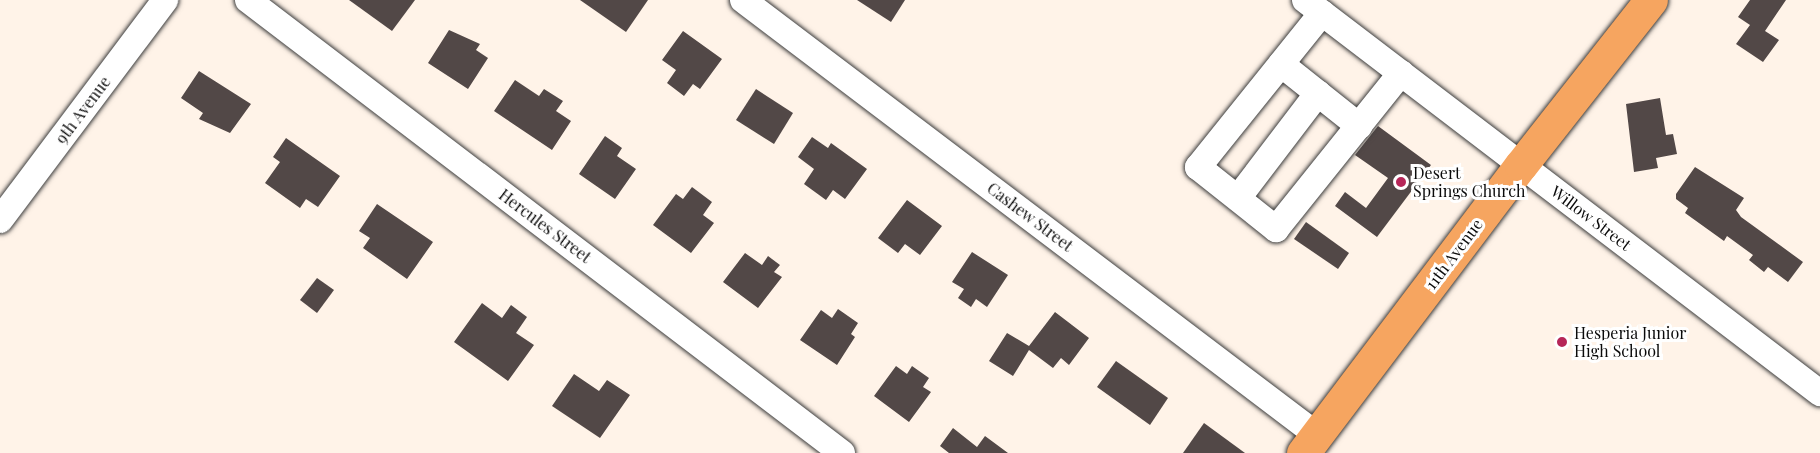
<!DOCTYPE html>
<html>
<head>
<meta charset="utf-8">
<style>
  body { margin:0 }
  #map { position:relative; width:1820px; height:453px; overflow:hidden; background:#fff3e8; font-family:"Playfair Display",serif }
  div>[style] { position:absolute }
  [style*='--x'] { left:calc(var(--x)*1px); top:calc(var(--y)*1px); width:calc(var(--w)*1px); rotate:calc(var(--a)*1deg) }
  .building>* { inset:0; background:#524847 }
  .roads { filter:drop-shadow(0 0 2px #3d3d3d) drop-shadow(0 0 2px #3d3d3d) }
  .minor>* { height:26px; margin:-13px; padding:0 13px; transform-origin:13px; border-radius:13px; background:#fff }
  .major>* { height:33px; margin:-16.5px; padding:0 16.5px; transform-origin:16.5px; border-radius:16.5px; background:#f6a560 }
  .dots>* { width:16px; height:16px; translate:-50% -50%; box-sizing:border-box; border:3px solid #fff; border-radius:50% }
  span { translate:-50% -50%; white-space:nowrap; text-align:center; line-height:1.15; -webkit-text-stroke:6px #fff; paint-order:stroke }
  .street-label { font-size:16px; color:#0a0a0a }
  .poi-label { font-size:16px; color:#0a0a0a }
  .left { translate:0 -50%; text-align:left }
</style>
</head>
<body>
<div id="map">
  <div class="building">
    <i style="clip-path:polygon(349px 0,415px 0,392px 31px)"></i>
    <i style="clip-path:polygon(580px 0,648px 0,626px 32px)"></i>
    <i style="clip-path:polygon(857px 0,905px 0,891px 22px)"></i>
    <i style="clip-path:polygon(1750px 0,1786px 0,1765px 31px,1779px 40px,1763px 62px,1736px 44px,1750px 25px,1738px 17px)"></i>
    <i style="clip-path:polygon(449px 30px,480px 44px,476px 50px,488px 58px,468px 89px,428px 63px)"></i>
    <i style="clip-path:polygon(683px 31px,722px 59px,700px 89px,693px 84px,684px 96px,667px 83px,676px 70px,662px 60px)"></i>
    <i style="clip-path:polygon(199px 71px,251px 104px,230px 133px,199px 119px,203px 113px,181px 98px)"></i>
    <i style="clip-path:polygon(515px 80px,539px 96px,544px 89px,563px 101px,556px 111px,571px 121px,552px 150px,494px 111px)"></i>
    <i style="clip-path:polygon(756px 89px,793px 113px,774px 144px,736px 120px)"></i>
    <i style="clip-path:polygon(1660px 98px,1666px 135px,1673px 134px,1677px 154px,1656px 158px,1658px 168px,1634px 172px,1626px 104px)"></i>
    <i style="clip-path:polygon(1378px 126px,1431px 165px,1377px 237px,1335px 206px,1345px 192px,1366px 208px,1388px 178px,1355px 155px)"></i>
    <i style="clip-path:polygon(605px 136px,622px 148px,617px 156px,636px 169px,615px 199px,579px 174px)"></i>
    <i style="clip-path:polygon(812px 137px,828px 148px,831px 143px,867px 169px,845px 199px,833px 190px,826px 200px,804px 184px,814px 169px,798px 157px)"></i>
    <i style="clip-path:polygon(286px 138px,340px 176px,318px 207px,306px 199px,300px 208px,265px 183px,280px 162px,273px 157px)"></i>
    <i style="clip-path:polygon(1695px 167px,1744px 198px,1736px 210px,1741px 217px,1803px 262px,1788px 282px,1768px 267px,1764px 272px,1749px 260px,1753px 255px,1727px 236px,1724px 241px,1685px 213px,1688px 208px,1676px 199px,1676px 194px)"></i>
    <i style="clip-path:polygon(692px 187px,712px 202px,703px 215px,714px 223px,691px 253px,653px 225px,676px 194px,683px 199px)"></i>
    <i style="clip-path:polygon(907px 200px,942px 226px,920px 255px,905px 244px,898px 253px,878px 238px)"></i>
    <i style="clip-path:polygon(377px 204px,433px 242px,407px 279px,363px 248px,370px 238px,359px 231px)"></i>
    <i style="clip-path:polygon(1306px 222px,1349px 253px,1338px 269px,1294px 239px)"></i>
    <i style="clip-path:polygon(972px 252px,1008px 275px,987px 307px,976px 299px,971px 307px,958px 298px,964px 289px,952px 282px)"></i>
    <i style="clip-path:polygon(745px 253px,762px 265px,768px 256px,780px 265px,774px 272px,782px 277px,758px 308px,723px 282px)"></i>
    <i style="clip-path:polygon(317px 278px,334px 290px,317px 313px,300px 300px)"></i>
    <i style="clip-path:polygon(482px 303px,502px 318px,511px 305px,527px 317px,516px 333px,534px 345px,508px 381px,454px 342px)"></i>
    <i style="clip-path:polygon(838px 309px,858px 323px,851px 334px,855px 337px,837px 365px,800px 340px,821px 310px,832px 318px)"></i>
    <i style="clip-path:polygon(1055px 312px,1089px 338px,1069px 365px,1061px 358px,1053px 368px,1029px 350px,1013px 376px,989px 361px,1007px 333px,1029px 346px)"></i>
    <i style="clip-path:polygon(1116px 361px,1168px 398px,1150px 425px,1097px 387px)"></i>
    <i style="clip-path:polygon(896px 366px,907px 374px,912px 366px,929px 378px,923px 387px,931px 392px,909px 422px,874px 396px)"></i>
    <i style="clip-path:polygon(574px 374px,599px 391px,607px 380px,630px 395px,600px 438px,552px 406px)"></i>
    <i style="clip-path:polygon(1204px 423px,1245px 453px,1183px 453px)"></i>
    <i style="clip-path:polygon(953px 428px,977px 447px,985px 436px,1008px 453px,949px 453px,940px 446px)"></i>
  </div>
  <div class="roads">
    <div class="minor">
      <i style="--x:248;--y:0;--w:747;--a:37.33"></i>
      <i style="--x:743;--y:0;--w:720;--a:37.16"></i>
      <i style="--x:1305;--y:0;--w:648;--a:37.35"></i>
      <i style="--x:1322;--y:13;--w:198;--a:128.8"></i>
      <i style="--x:1198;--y:167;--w:100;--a:38.5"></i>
      <i style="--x:1276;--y:229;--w:200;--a:-51.3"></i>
      <i style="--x:1281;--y:64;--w:100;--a:38.5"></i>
      <i style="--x:1238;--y:198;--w:132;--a:-52.7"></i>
      <i style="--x:0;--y:220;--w:275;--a:-53.1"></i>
    </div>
    <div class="major">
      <i style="--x:1303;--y:453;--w:361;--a:-52.9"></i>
      <i style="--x:1521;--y:165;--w:210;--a:-51.8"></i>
    </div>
  </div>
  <div class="dots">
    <i style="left:1401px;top:182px;background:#b62658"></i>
    <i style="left:1562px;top:342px;background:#b62658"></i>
  </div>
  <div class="street-label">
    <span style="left:83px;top:110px;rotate:-53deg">9th Avenue</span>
    <span style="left:1030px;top:217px;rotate:37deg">Cashew Street</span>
    <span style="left:1591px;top:218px;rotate:37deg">Willow Street</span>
    <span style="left:545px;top:226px;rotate:37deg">Hercules Street</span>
    <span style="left:1454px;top:254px;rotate:-53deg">11th Avenue</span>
  </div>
  <div class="poi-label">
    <span class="left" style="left:1413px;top:182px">Desert<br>Springs Church</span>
    <span class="left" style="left:1574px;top:342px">Hesperia Junior<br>High School</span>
  </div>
</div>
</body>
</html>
